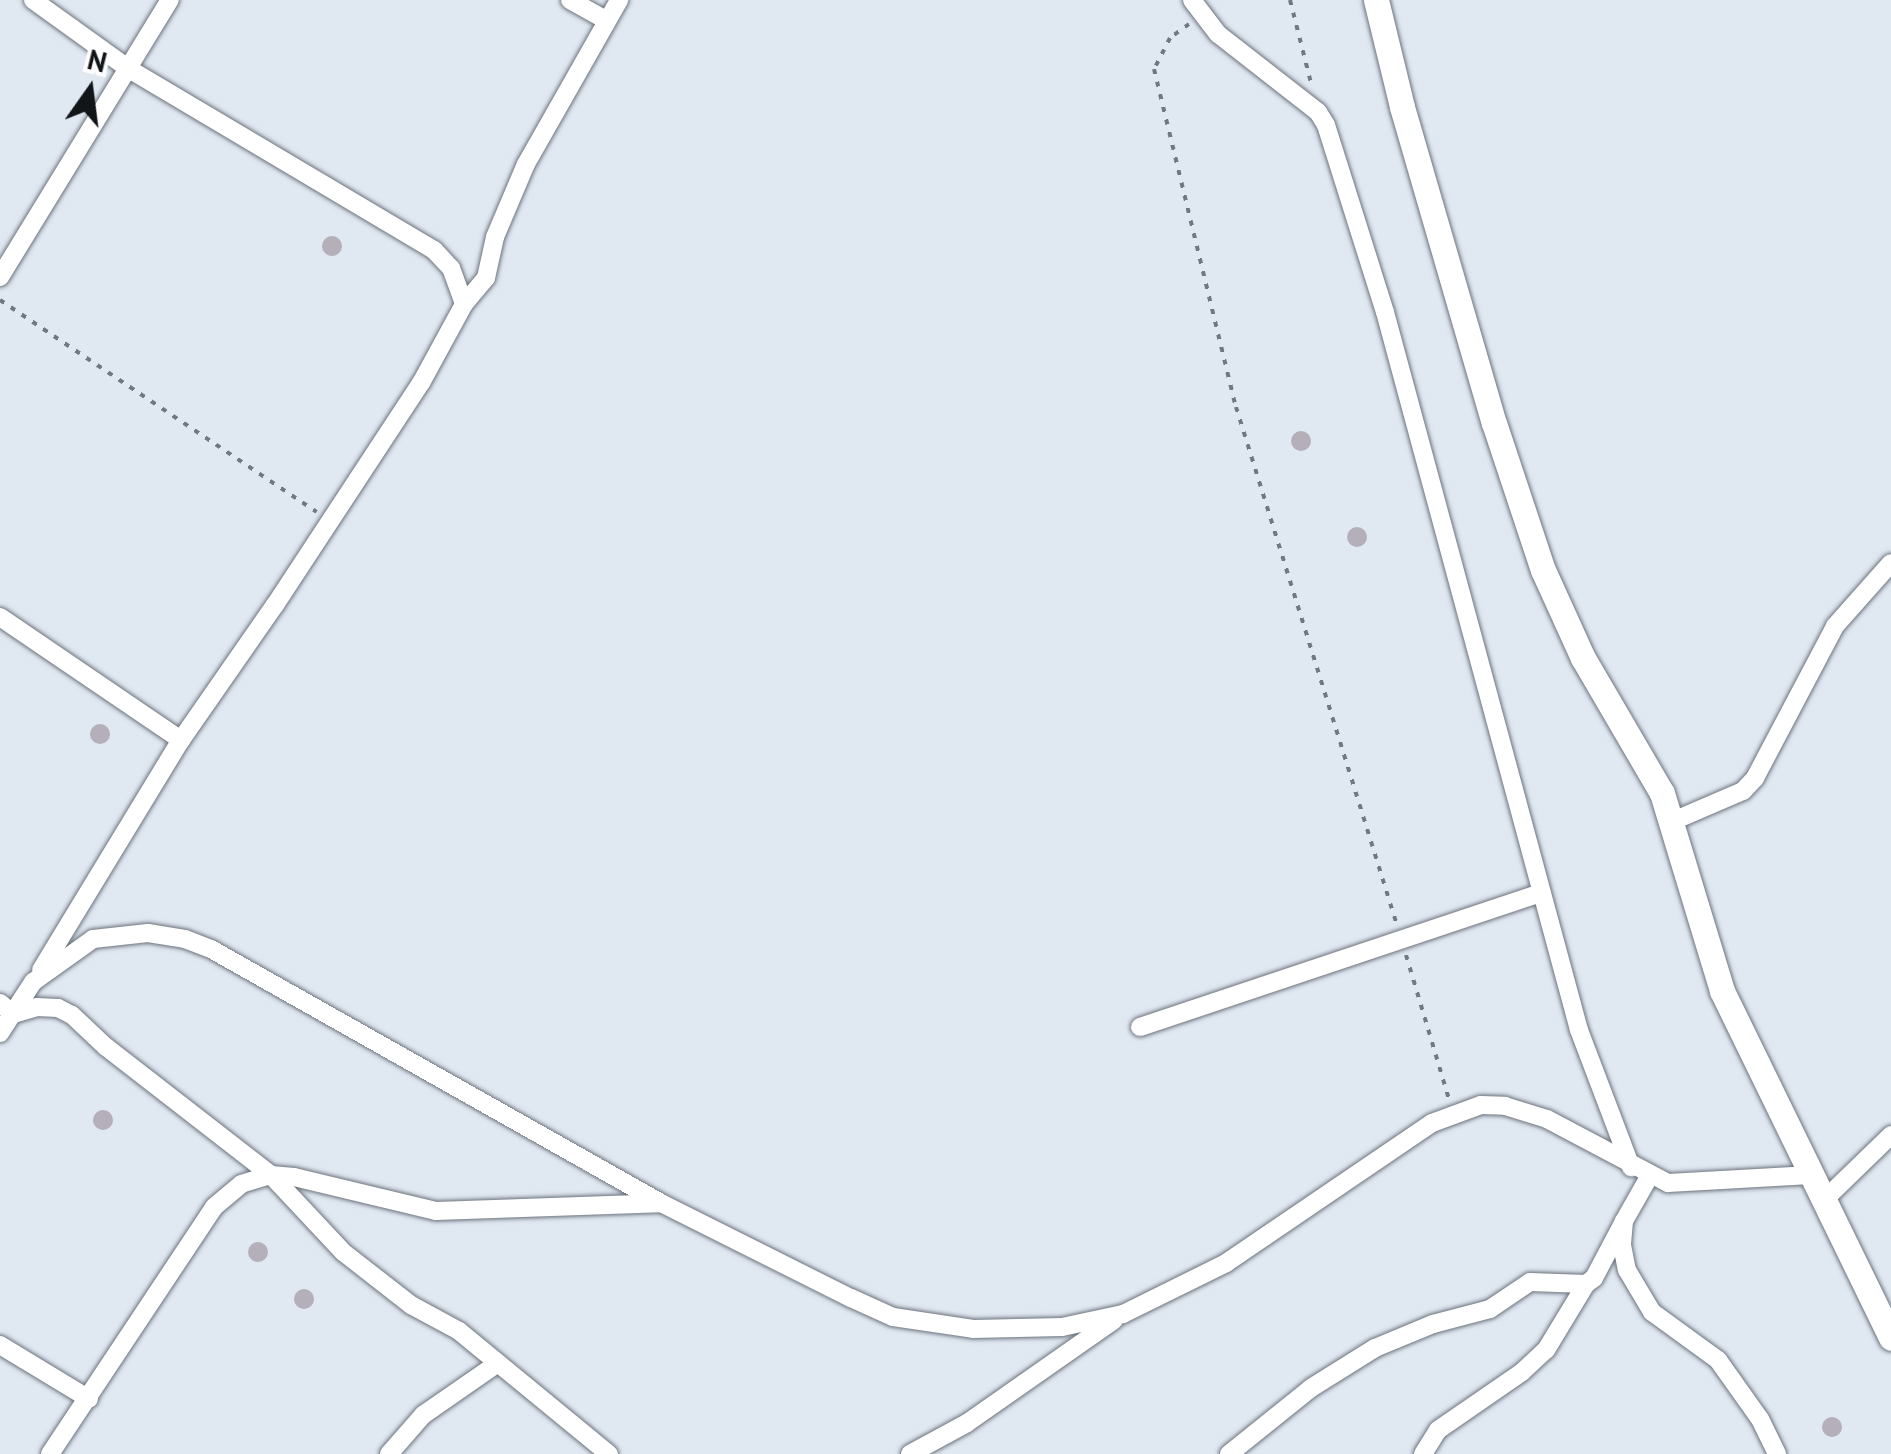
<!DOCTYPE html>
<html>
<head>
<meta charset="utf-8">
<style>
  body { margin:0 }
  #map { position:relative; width:1891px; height:1454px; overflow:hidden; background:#e0e8f2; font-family:"PT Sans",sans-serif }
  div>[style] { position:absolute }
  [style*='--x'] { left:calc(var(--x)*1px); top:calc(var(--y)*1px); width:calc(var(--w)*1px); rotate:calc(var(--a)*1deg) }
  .building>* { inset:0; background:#b4afb9 }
  .round { border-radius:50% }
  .path>* { height:4px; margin-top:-2px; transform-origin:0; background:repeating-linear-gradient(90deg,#73787f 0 5px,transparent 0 13px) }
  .roads { filter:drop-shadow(0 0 2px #6c737c) drop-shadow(0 0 2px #6c737c) }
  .street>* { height:18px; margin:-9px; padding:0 9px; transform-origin:9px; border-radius:9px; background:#fff }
  .secondary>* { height:25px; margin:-12.5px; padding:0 12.5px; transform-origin:12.5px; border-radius:12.5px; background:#fff }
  span { translate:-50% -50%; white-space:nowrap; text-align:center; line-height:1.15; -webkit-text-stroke:8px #fff; paint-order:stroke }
  .north { position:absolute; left:40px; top:40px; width:100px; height:100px; -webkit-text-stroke:8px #fff; paint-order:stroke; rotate:14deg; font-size:28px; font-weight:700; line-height:40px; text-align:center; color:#121518 }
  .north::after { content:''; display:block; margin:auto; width:35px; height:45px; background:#121518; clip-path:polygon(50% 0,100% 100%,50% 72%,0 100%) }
</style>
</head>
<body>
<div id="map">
  <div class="building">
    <i class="round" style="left:322px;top:236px;width:20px;height:20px"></i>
    <i class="round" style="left:1291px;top:431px;width:20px;height:20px"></i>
    <i class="round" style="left:1347px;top:527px;width:20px;height:20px"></i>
    <i class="round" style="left:90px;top:724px;width:20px;height:20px"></i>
    <i class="round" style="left:93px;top:1110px;width:20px;height:20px"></i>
    <i class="round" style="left:248px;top:1242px;width:20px;height:20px"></i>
    <i class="round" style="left:294px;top:1289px;width:20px;height:20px"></i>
    <i class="round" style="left:1822px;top:1417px;width:20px;height:20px"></i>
  </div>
  <div class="path">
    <i style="--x:1290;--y:0;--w:86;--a:75.8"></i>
    <i style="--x:1189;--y:24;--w:24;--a:144"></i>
    <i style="--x:1170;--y:38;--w:35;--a:117"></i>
    <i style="--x:1154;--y:69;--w:348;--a:76.4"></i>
    <i style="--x:1236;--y:407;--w:539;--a:72.74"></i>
    <i style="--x:0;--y:300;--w:381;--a:33.8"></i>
    <i style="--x:1406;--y:955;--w:150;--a:73.4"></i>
  </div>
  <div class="roads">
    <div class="street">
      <i style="--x:33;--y:0;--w:118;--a:35.7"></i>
      <i style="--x:129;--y:69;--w:355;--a:30.7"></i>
      <i style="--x:434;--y:250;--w:25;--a:47"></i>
      <i style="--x:451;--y:268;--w:38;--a:70"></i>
      <i style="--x:570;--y:0;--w:41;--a:29.1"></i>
      <i style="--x:1192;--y:0;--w:43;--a:52.6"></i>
      <i style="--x:1218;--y:34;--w:127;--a:38"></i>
      <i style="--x:1318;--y:112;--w:15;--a:58"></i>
      <i style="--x:1326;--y:125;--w:196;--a:72.5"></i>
      <i style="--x:1385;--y:312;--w:744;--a:74.88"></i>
      <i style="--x:1579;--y:1030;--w:147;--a:69.2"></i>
      <i style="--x:0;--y:277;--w:325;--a:-58.5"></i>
      <i style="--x:0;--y:617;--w:219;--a:34.2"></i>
      <i style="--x:181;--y:740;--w:165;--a:-55.2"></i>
      <i style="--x:275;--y:605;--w:266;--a:-56.7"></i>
      <i style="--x:421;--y:383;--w:90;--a:-61.4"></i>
      <i style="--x:464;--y:304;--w:34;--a:-50"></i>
      <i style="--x:486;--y:278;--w:42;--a:-77.6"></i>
      <i style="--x:495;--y:237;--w:79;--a:-67"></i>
      <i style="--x:526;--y:164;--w:189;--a:-60.4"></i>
      <i style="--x:1673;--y:821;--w:76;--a:-23.2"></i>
      <i style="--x:1743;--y:791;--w:18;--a:-47"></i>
      <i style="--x:1755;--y:778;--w:172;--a:-62.2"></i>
      <i style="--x:1835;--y:626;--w:84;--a:-48.4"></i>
      <i style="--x:41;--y:970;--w:269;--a:-58.7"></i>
      <i style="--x:0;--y:1003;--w:17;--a:40"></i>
      <i style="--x:13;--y:1014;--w:25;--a:-16"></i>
      <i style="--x:37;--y:1007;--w:21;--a:3"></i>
      <i style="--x:58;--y:1008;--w:16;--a:27"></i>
      <i style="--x:72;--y:1015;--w:47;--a:43.3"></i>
      <i style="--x:106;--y:1047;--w:209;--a:37.8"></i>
      <i style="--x:271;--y:1175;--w:105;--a:46.9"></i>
      <i style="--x:343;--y:1252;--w:86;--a:37.9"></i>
      <i style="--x:411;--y:1305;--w:55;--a:28.4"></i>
      <i style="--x:459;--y:1331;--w:194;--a:39.4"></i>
      <i style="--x:1140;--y:1027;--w:423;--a:-18.5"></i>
      <i style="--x:0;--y:1033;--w:61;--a:-57.1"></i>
      <i style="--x:33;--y:982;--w:74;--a:-35.6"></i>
      <i style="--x:93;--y:939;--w:55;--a:-6.2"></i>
      <i style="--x:148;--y:933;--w:37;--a:9"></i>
      <i style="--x:185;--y:939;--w:28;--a:21"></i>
      <i style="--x:211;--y:949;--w:517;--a:29.44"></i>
      <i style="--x:661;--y:1203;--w:212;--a:26.6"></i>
      <i style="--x:851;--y:1298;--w:46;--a:24.3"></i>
      <i style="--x:893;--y:1317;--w:81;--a:8.5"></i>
      <i style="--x:973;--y:1329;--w:89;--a:-1.3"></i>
      <i style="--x:1062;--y:1327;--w:62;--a:-12"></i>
      <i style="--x:1123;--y:1314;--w:115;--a:-26.3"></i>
      <i style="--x:1226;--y:1263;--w:249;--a:-34.2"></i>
      <i style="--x:1432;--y:1123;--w:52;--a:-20.2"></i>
      <i style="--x:1481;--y:1105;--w:24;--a:2"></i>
      <i style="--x:1505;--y:1106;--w:44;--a:17.2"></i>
      <i style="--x:1547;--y:1119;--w:137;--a:27.9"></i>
      <i style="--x:1668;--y:1183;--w:143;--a:-3.2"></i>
      <i style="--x:1649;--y:1177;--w:51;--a:119.6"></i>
      <i style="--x:1624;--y:1221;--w:24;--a:95"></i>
      <i style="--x:1622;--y:1245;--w:25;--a:79"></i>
      <i style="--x:1627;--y:1270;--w:49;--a:59.2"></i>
      <i style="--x:1652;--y:1312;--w:82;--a:36"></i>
      <i style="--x:1718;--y:1360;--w:72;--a:54.6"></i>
      <i style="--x:1760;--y:1419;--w:39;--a:64"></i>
      <i style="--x:1823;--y:1201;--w:95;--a:-44.1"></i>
      <i style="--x:0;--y:1345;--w:104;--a:31.2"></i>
      <i style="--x:50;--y:1454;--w:296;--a:-56.4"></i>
      <i style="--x:214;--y:1207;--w:35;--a:-40"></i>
      <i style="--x:241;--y:1184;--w:31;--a:-17"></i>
      <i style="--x:271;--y:1175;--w:23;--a:5"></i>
      <i style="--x:294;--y:1177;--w:146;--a:13.5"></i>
      <i style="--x:436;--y:1211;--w:224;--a:-2"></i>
      <i style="--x:389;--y:1454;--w:52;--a:-48.9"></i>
      <i style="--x:423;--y:1415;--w:91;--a:-34.7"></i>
      <i style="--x:910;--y:1454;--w:65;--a:-28.5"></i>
      <i style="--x:967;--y:1423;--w:179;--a:-35"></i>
      <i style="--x:1229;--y:1454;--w:105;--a:-38.8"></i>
      <i style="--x:1311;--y:1388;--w:75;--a:-32"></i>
      <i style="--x:1375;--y:1348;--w:63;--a:-22.5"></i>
      <i style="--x:1433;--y:1324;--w:59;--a:-14.7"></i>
      <i style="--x:1490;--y:1309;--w:48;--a:-34"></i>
      <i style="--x:1530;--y:1282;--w:56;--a:2"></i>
      <i style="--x:1586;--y:1284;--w:10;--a:-37"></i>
      <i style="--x:1594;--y:1278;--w:64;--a:-62.2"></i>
      <i style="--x:1423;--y:1454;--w:28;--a:-58"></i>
      <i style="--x:1438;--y:1430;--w:102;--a:-34.6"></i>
      <i style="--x:1522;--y:1372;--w:33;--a:-43"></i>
      <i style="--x:1546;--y:1350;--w:77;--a:-58.8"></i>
    </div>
    <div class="secondary">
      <i style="--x:1376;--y:0;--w:110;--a:76.3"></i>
      <i style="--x:1402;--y:107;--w:329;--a:73.8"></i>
      <i style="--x:1494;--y:423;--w:155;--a:71.6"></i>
      <i style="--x:1543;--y:570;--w:97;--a:65.6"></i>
      <i style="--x:1583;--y:658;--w:156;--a:59.7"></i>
      <i style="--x:1662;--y:793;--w:207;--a:73.1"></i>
      <i style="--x:1722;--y:991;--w:386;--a:64"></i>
    </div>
  </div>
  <div class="north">N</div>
</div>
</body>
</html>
